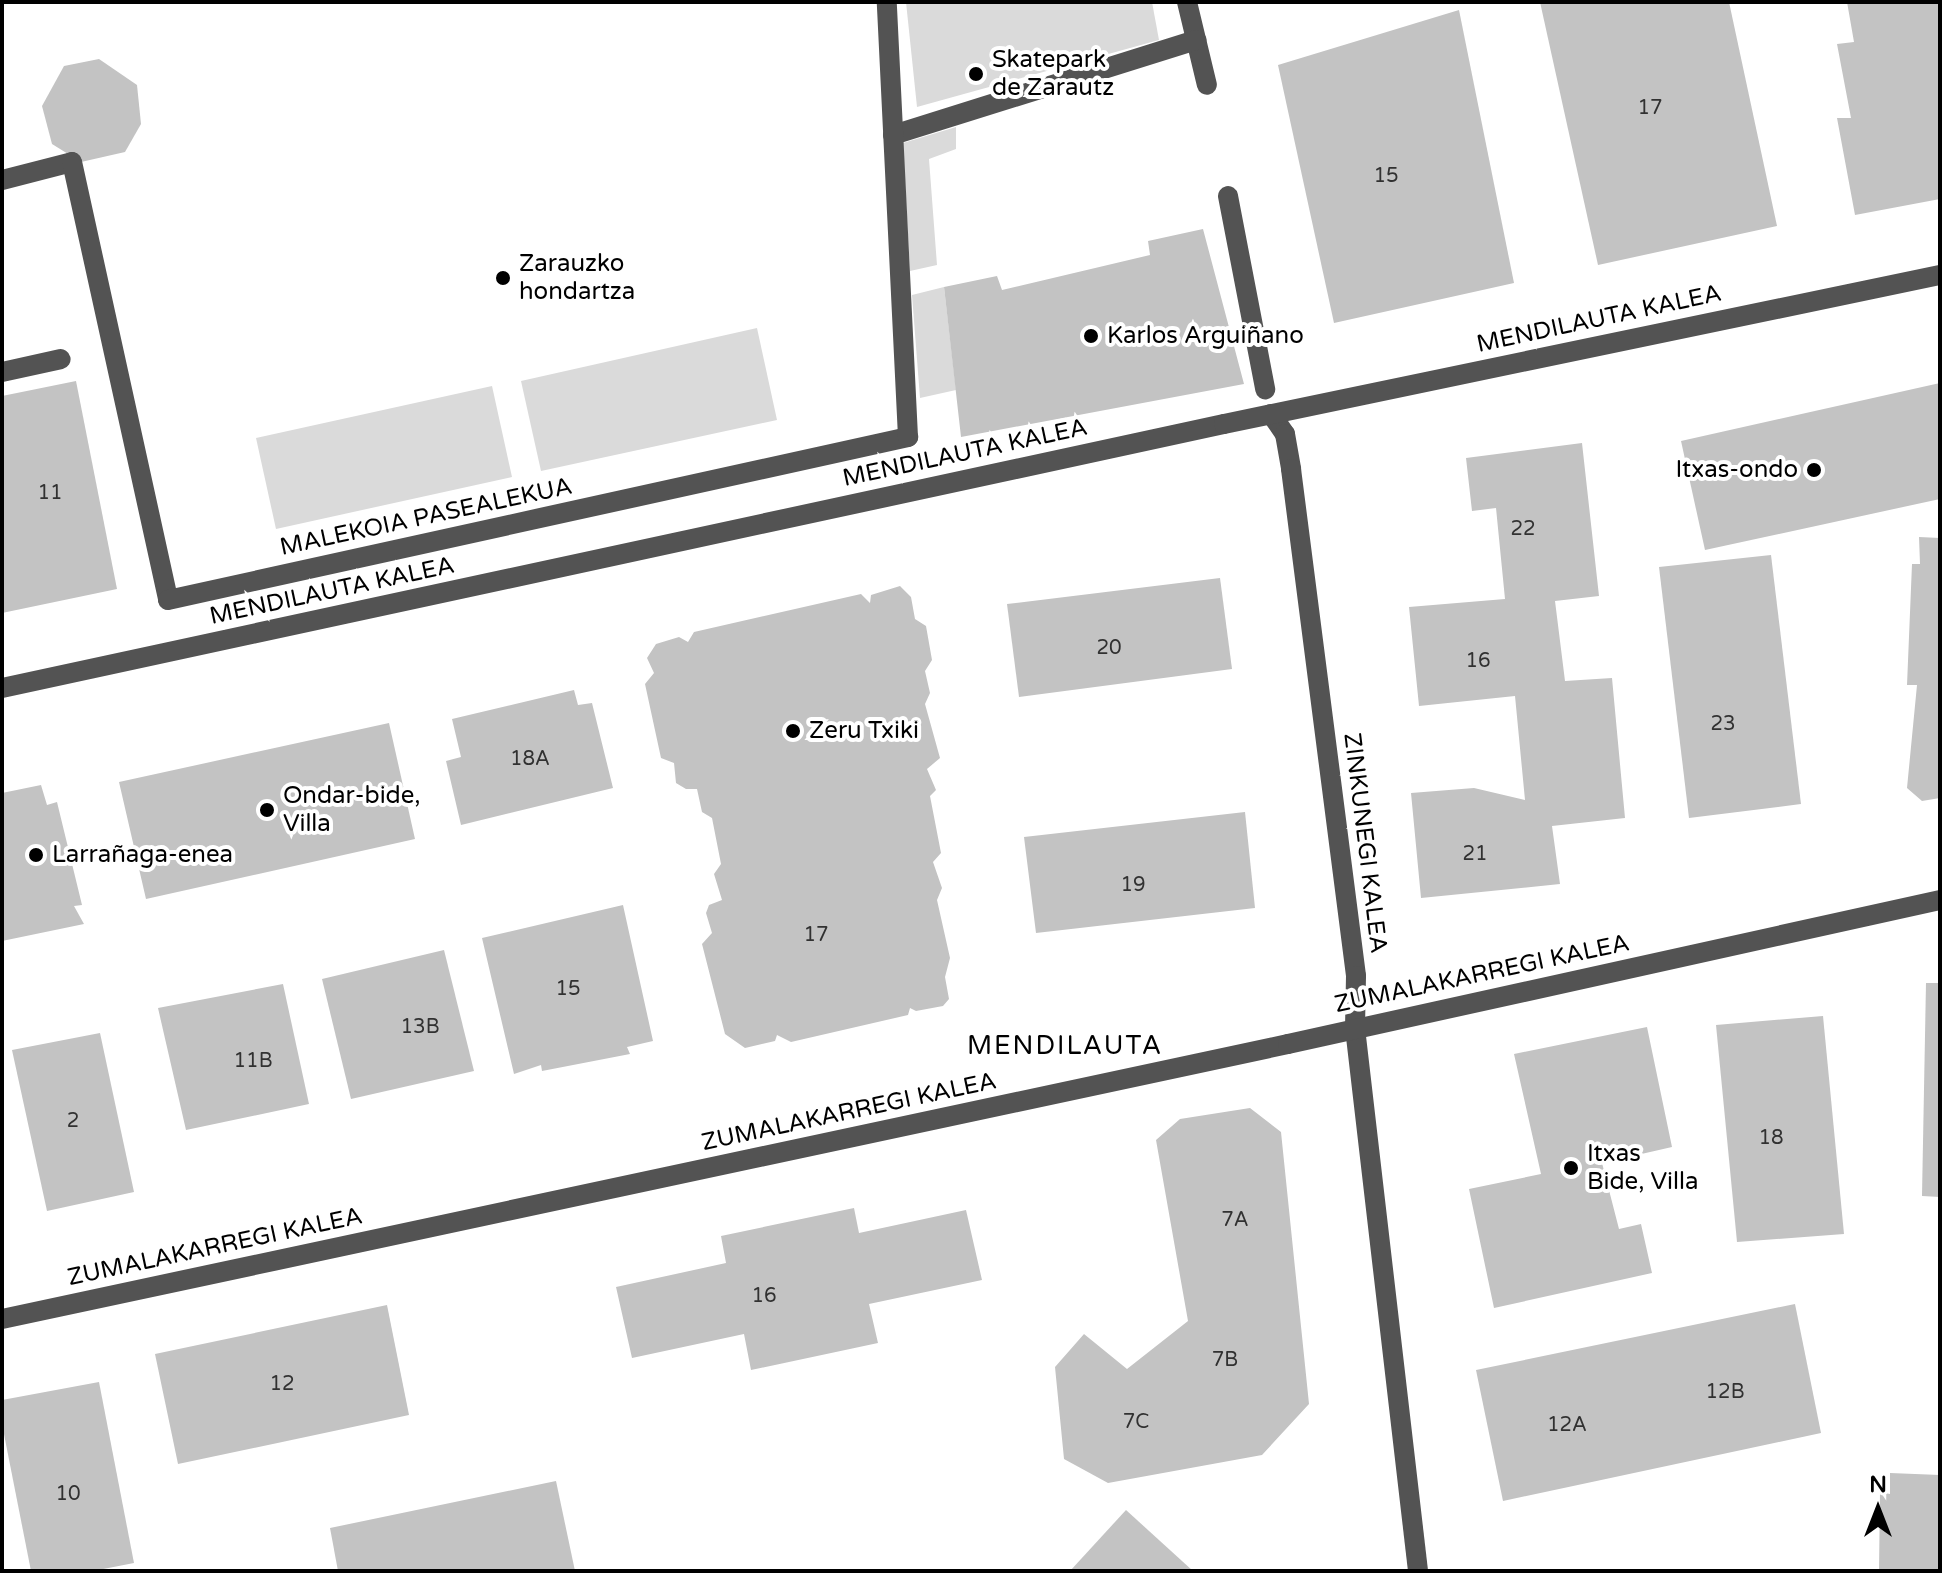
<!DOCTYPE html>
<html>
<head>
<meta charset="utf-8">
<style>
  body { margin:0 }
  #map { position:relative; width:1942px; height:1573px; overflow:hidden; background:#fff; font-family:"Varela Round",sans-serif }
  div>[style] { position:absolute }
  [style*='--x'] { left:calc(var(--x)*1px); top:calc(var(--y)*1px); width:calc(var(--w)*1px); rotate:calc(var(--a)*1deg) }
  .green>* { inset:0; background:#dadada }
  .building>* { inset:0; background:#c3c3c3 }
  .minor>* { height:20px; margin:-10px; padding:0 10px; transform-origin:10px; border-radius:10px; background:#535353 }
  .dots>* { width:22px; height:22px; translate:-50% -50%; box-sizing:border-box; border:4px solid #fff; border-radius:50% }
  span { translate:-50% -50%; white-space:nowrap; text-align:center; line-height:1.15; -webkit-text-stroke:8px #fff; paint-order:stroke }
  .number-label { font-size:20px; color:#313131 }
  .number-label span { -webkit-text-stroke-width:0 }
  .poi-label { font-size:24px; color:#000 }
  .left { translate:0 -50%; text-align:left }
  .right { translate:-100% -50%; text-align:right }
  .street-label { font-size:24px; color:#000 }
  .neighbourhood-label { font-size:26px; color:#000; letter-spacing:2px }
  .frame { position:absolute; inset:0; border:4px solid #000; pointer-events:none }
  .north { position:absolute; left:1838px; top:1469px; width:80px; height:80px; -webkit-text-stroke:6px #fff; paint-order:stroke; rotate:0deg; font-size:22px; font-weight:700; line-height:32px; text-align:center; color:#000 }
  .north::after { content:''; display:block; margin:auto; width:28px; height:36px; background:#000; clip-path:polygon(50% 0,100% 100%,50% 72%,0 100%) }
</style>
</head>
<body>
<div id="map">
  <div class="green">
    <i style="clip-path:polygon(906px 2px,1152px 2px,1159px 40px,917px 107px)"></i>
    <i style="clip-path:polygon(956px 127px,956px 149px,929px 159px,937px 265px,910px 271px,903px 143px)"></i>
    <i style="clip-path:polygon(944px 287px,956px 390px,920px 398px,912px 295px)"></i>
    <i style="clip-path:polygon(757px 328px,777px 420px,541px 471px,521px 381px)"></i>
    <i style="clip-path:polygon(492px 386px,512px 477px,276px 529px,256px 438px)"></i>
  </div>
  <div class="building">
    <i style="clip-path:polygon(1540px 2px,1729px 2px,1777px 226px,1598px 265px)"></i>
    <i style="clip-path:polygon(1847px 2px,1940px 2px,1940px 199px,1855px 215px,1837px 118px,1851px 118px,1837px 44px,1854px 42px)"></i>
    <i style="clip-path:polygon(1459px 10px,1514px 283px,1334px 323px,1278px 65px)"></i>
    <i style="clip-path:polygon(99px 59px,137px 85px,141px 124px,125px 152px,81px 162px,52px 144px,42px 106px,64px 66px)"></i>
    <i style="clip-path:polygon(1203px 229px,1244px 384px,961px 437px,944px 287px,997px 276px,1002px 290px,1150px 255px,1148px 241px)"></i>
    <i style="clip-path:polygon(76px 381px,117px 589px,2px 613px,2px 396px)"></i>
    <i style="clip-path:polygon(1940px 383px,1940px 499px,1705px 550px,1681px 441px)"></i>
    <i style="clip-path:polygon(1582px 443px,1599px 596px,1555px 601px,1565px 681px,1612px 678px,1625px 818px,1552px 826px,1560px 884px,1421px 898px,1411px 793px,1474px 788px,1525px 800px,1515px 696px,1419px 706px,1409px 607px,1505px 599px,1496px 508px,1472px 511px,1466px 458px)"></i>
    <i style="clip-path:polygon(1919px 537px,1940px 538px,1940px 798px,1922px 801px,1907px 788px,1917px 685px,1907px 685px,1912px 564px,1920px 564px)"></i>
    <i style="clip-path:polygon(1771px 555px,1801px 804px,1689px 818px,1659px 567px)"></i>
    <i style="clip-path:polygon(1220px 578px,1232px 669px,1019px 697px,1007px 604px)"></i>
    <i style="clip-path:polygon(900px 586px,911px 597px,915px 619px,926px 626px,932px 660px,925px 671px,930px 693px,925px 704px,940px 758px,927px 769px,936px 790px,930px 796px,941px 853px,933px 862px,942px 888px,937px 900px,950px 958px,945px 977px,949px 999px,943px 1006px,916px 1011px,910px 1008px,908px 1015px,791px 1042px,777px 1035px,775px 1041px,745px 1048px,725px 1034px,702px 944px,712px 933px,706px 913px,709px 905px,722px 900px,714px 874px,721px 864px,712px 818px,702px 812px,697px 789px,686px 789px,676px 783px,674px 763px,661px 758px,645px 684px,654px 673px,647px 658px,656px 644px,679px 637px,688px 642px,694px 632px,861px 594px,870px 603px,871px 595px)"></i>
    <i style="clip-path:polygon(574px 690px,578px 705px,592px 703px,613px 788px,461px 825px,446px 761px,461px 757px,452px 719px)"></i>
    <i style="clip-path:polygon(389px 723px,415px 839px,146px 899px,119px 782px)"></i>
    <i style="clip-path:polygon(41px 785px,47px 805px,57px 802px,82px 905px,74px 906px,84px 924px,2px 941px,2px 793px)"></i>
    <i style="clip-path:polygon(1245px 812px,1255px 908px,1036px 933px,1024px 837px)"></i>
    <i style="clip-path:polygon(623px 905px,653px 1041px,627px 1047px,630px 1054px,542px 1071px,541px 1065px,514px 1074px,482px 938px)"></i>
    <i style="clip-path:polygon(444px 950px,474px 1071px,351px 1099px,322px 979px)"></i>
    <i style="clip-path:polygon(1926px 983px,1940px 983px,1940px 1197px,1922px 1196px)"></i>
    <i style="clip-path:polygon(283px 984px,309px 1104px,186px 1130px,158px 1008px)"></i>
    <i style="clip-path:polygon(1823px 1016px,1844px 1234px,1737px 1242px,1716px 1025px)"></i>
    <i style="clip-path:polygon(1647px 1027px,1672px 1147px,1602px 1163px,1619px 1229px,1641px 1224px,1652px 1273px,1494px 1308px,1469px 1189px,1541px 1174px,1514px 1054px)"></i>
    <i style="clip-path:polygon(100px 1033px,134px 1192px,47px 1211px,12px 1050px)"></i>
    <i style="clip-path:polygon(1250px 1108px,1281px 1132px,1309px 1404px,1262px 1455px,1108px 1483px,1064px 1459px,1055px 1367px,1084px 1334px,1127px 1369px,1188px 1321px,1156px 1140px,1180px 1119px)"></i>
    <i style="clip-path:polygon(854px 1208px,859px 1233px,966px 1210px,982px 1280px,869px 1304px,878px 1343px,751px 1370px,744px 1334px,632px 1358px,616px 1287px,726px 1263px,721px 1236px)"></i>
    <i style="clip-path:polygon(1795px 1304px,1821px 1433px,1503px 1501px,1476px 1370px)"></i>
    <i style="clip-path:polygon(387px 1305px,409px 1415px,178px 1464px,155px 1354px)"></i>
    <i style="clip-path:polygon(99px 1382px,134px 1563px,93px 1571px,31px 1571px,2px 1424px,2px 1400px)"></i>
    <i style="clip-path:polygon(1890px 1473px,1940px 1475px,1940px 1571px,1879px 1571px,1880px 1492px,1890px 1494px)"></i>
    <i style="clip-path:polygon(556px 1481px,575px 1571px,338px 1571px,330px 1528px)"></i>
    <i style="clip-path:polygon(1126px 1510px,1193px 1571px,1070px 1571px)"></i>
  </div>
  <div class="minor">
    <i style="--x:1187;--y:2;--w:85;--a:76.5"></i>
    <i style="--x:893;--y:135;--w:318;--a:-17.4"></i>
    <i style="--x:2;--y:180;--w:72;--a:-14.4"></i>
    <i style="--x:72;--y:162;--w:448;--a:77.6"></i>
    <i style="--x:168;--y:600;--w:758;--a:-12.42"></i>
    <i style="--x:908;--y:437;--w:436;--a:-92.8"></i>
    <i style="--x:1228;--y:196;--w:197;--a:79.1"></i>
    <i style="--x:2;--y:372;--w:60;--a:-12.4"></i>
    <i style="--x:1271;--y:414;--w:24;--a:55"></i>
    <i style="--x:1285;--y:434;--w:36;--a:80"></i>
    <i style="--x:1291;--y:469;--w:511;--a:82.69"></i>
    <i style="--x:1356;--y:976;--w:52;--a:91.1"></i>
    <i style="--x:1355;--y:1028;--w:547;--a:83.38"></i>
    <i style="--x:2;--y:688;--w:1250;--a:-12.19"></i>
    <i style="--x:1224;--y:424;--w:731;--a:-11.76"></i>
    <i style="--x:2;--y:1319;--w:1315;--a:-12.07"></i>
    <i style="--x:1288;--y:1044;--w:668;--a:-12.45"></i>
  </div>
  <div class="dots">
    <i style="left:976px;top:74px;background:#000"></i>
    <i style="left:503px;top:278px;background:#000"></i>
    <i style="left:1091px;top:336px;background:#000"></i>
    <i style="left:1814px;top:470px;background:#000"></i>
    <i style="left:793px;top:731px;background:#000"></i>
    <i style="left:267px;top:810px;background:#000"></i>
    <i style="left:36px;top:855px;background:#000"></i>
    <i style="left:1571px;top:1168px;background:#000"></i>
  </div>
  <div class="number-label">
    <span style="left:1650px;top:108px">17</span>
    <span style="left:1386px;top:176px">15</span>
    <span style="left:50px;top:493px">11</span>
    <span style="left:1523px;top:529px">22</span>
    <span style="left:1109px;top:648px">20</span>
    <span style="left:1478px;top:661px">16</span>
    <span style="left:1723px;top:724px">23</span>
    <span style="left:530px;top:759px">18A</span>
    <span style="left:1475px;top:854px">21</span>
    <span style="left:1133px;top:885px">19</span>
    <span style="left:816px;top:935px">17</span>
    <span style="left:568px;top:989px">15</span>
    <span style="left:420px;top:1027px">13B</span>
    <span style="left:253px;top:1061px">11B</span>
    <span style="left:73px;top:1121px">2</span>
    <span style="left:1771px;top:1138px">18</span>
    <span style="left:1235px;top:1220px">7A</span>
    <span style="left:764px;top:1296px">16</span>
    <span style="left:1225px;top:1360px">7B</span>
    <span style="left:282px;top:1384px">12</span>
    <span style="left:1725px;top:1392px">12B</span>
    <span style="left:1136px;top:1422px">7C</span>
    <span style="left:1567px;top:1425px">12A</span>
    <span style="left:68px;top:1494px">10</span>
  </div>
  <div class="poi-label">
    <span class="left" style="left:992px;top:74px">Skatepark<br>de Zarautz</span>
    <span class="left" style="left:519px;top:278px">Zarauzko<br>hondartza</span>
    <span class="left" style="left:1107px;top:336px">Karlos Arguiñano</span>
    <span class="right" style="left:1798px;top:470px">Itxas-ondo</span>
    <span class="left" style="left:809px;top:731px">Zeru Txiki</span>
    <span class="left" style="left:283px;top:810px">Ondar-bide,<br>Villa</span>
    <span class="left" style="left:52px;top:855px">Larrañaga-enea</span>
    <span class="left" style="left:1587px;top:1168px">Itxas<br>Bide, Villa</span>
  </div>
  <div class="street-label">
    <span style="left:1599px;top:319px;rotate:-12deg">MENDILAUTA KALEA</span>
    <span style="left:965px;top:453px;rotate:-12deg">MENDILAUTA KALEA</span>
    <span style="left:426px;top:517px;rotate:-12deg">MALEKOIA PASEALEKUA</span>
    <span style="left:332px;top:591px;rotate:-12deg">MENDILAUTA KALEA</span>
    <span style="left:1365px;top:843px;rotate:83deg">ZINKUNEGI KALEA</span>
    <span style="left:1482px;top:974px;rotate:-12deg">ZUMALAKARREGI KALEA</span>
    <span style="left:849px;top:1112px;rotate:-12deg">ZUMALAKARREGI KALEA</span>
    <span style="left:215px;top:1247px;rotate:-12deg">ZUMALAKARREGI KALEA</span>
  </div>
  <div class="neighbourhood-label">
    <span style="left:1065px;top:1046px">MENDILAUTA</span>
  </div>
  <div class="frame"></div>
  <div class="north">N</div>
</div>
</body>
</html>
